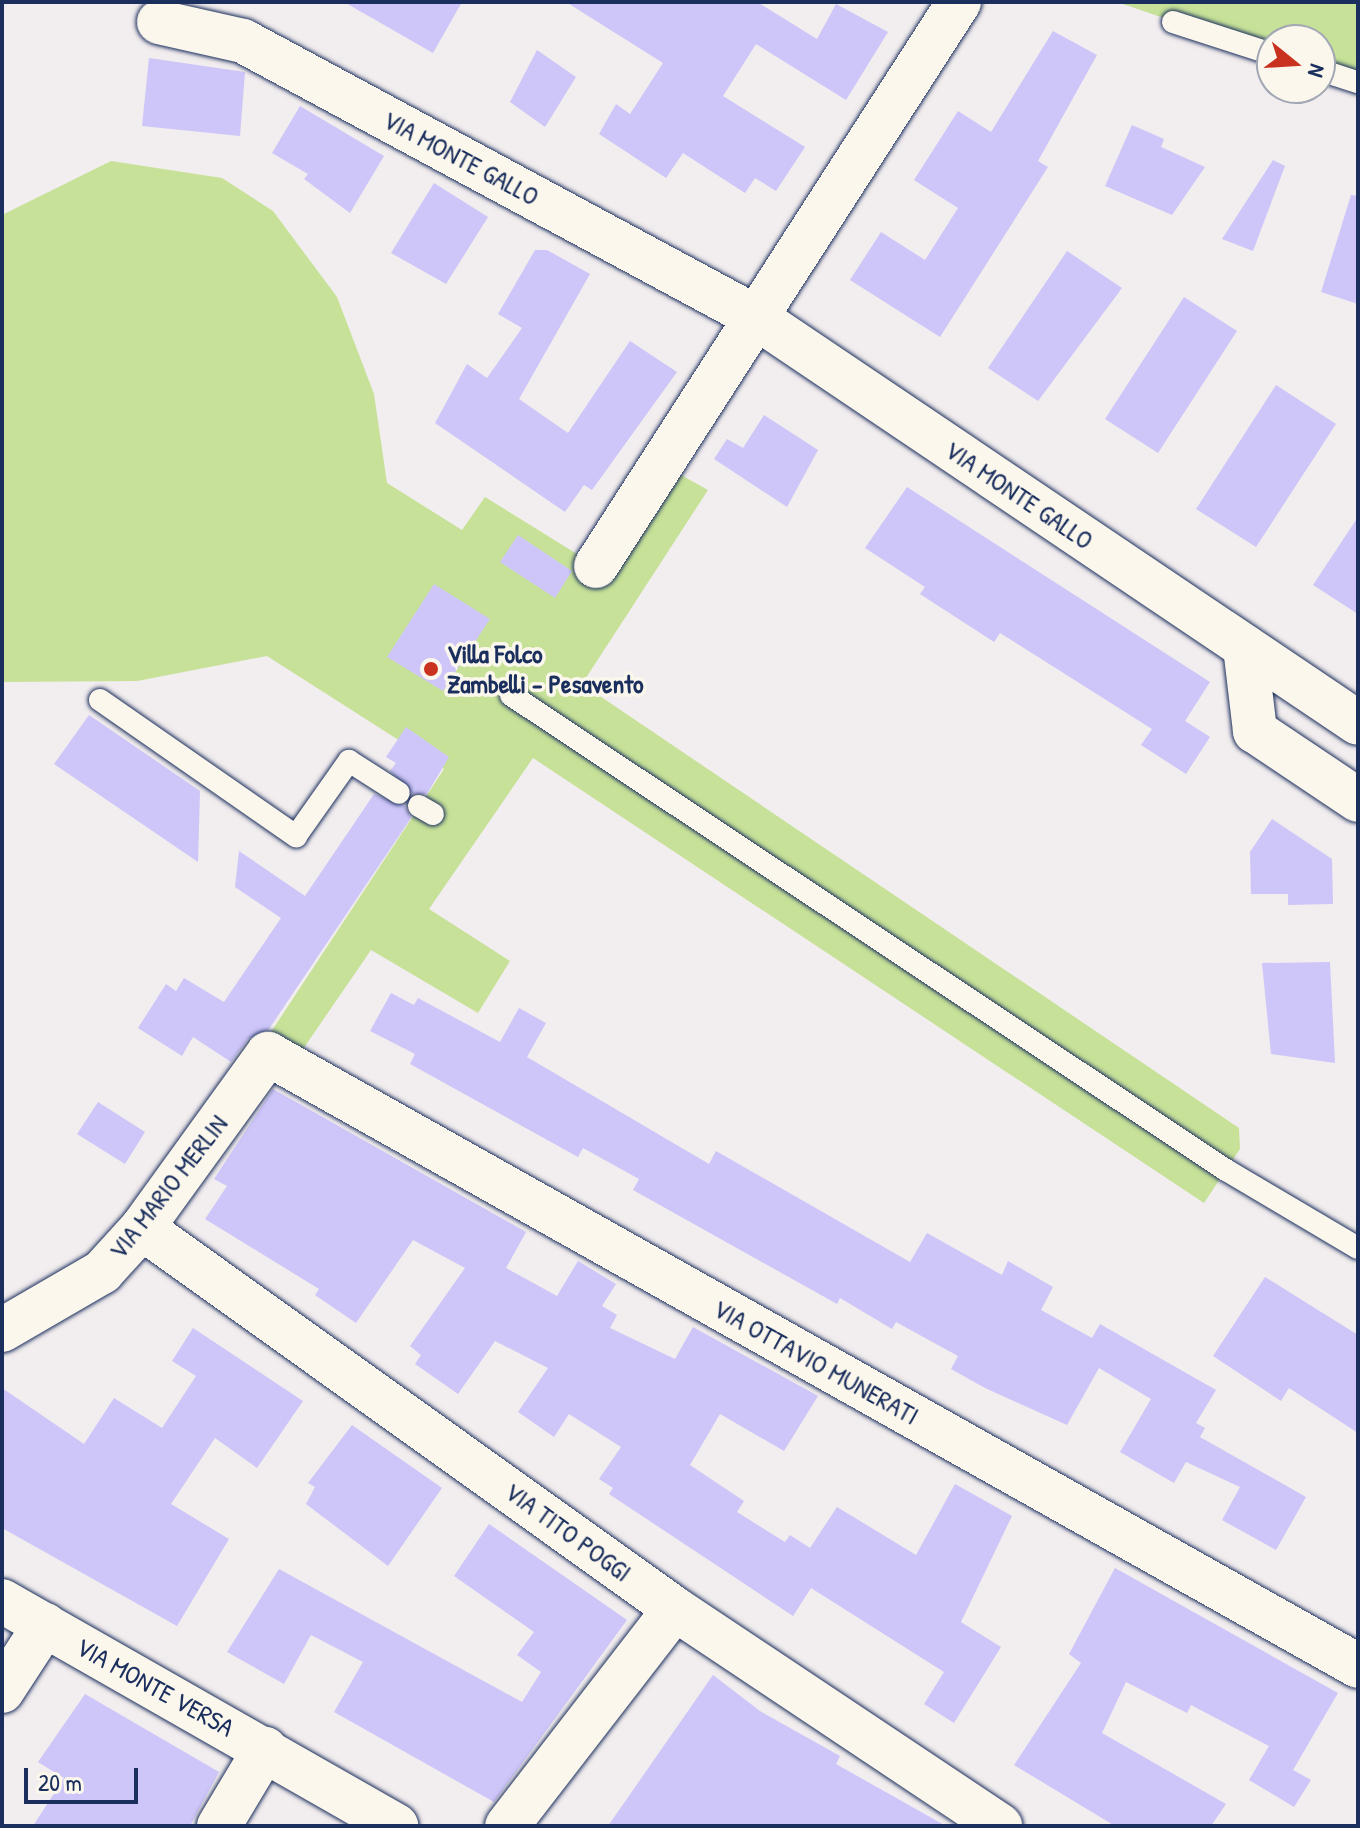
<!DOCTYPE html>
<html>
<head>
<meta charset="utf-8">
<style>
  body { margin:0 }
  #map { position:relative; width:1360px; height:1828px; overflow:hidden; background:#f2edee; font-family:"Patrick Hand",sans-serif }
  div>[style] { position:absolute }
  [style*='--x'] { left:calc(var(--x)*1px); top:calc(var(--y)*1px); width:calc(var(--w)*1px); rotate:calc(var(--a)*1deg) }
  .green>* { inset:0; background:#c7e298 }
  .building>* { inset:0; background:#cec6f8 }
  .roads { filter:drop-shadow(0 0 2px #1b2f5e) drop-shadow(0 0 2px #1b2f5e) }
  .service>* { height:22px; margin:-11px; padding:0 11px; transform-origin:11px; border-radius:11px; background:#fbf7ec }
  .minor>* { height:44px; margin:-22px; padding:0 22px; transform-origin:22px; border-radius:22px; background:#fbf7ec }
  .dots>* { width:22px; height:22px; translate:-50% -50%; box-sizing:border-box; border:4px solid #fbf7ec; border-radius:50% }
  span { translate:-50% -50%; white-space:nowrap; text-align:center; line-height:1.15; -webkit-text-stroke:7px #fbf7ec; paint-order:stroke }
  .street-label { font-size:26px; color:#1b2f5e }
  .poi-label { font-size:26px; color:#1b2f5e; font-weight:700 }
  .left { translate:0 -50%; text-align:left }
  .frame { position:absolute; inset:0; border:4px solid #1b2f5e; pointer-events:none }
  .north { position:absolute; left:1256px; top:24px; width:80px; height:80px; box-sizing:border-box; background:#fbf7ec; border:2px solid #a1a7b3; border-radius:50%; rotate:108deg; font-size:22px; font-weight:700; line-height:32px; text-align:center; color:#1b2f5e }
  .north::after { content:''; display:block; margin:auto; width:28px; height:36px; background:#c8321e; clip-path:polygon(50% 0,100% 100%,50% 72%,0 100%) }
  .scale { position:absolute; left:24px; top:1768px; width:114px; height:36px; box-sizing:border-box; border:4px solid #1b2f5e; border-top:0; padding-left:10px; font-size:24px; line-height:28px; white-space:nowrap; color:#1b2f5e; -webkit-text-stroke:6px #fbf7ec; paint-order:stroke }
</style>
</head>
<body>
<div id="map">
  <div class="green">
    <i style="clip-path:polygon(1117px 2px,1358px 2px,1358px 84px,1320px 71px,1320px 40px,1272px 40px,1272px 55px)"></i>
    <i style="clip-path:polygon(111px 161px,222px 178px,273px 211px,337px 297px,374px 394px,387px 483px,462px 530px,485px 497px,606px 572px,672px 470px,708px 490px,582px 684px,1239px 1128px,1240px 1149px,1204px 1203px,533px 758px,429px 909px,510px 961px,478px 1013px,371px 950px,301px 1052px,271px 1032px,444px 769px,267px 656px,137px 681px,2px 682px,2px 215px)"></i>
  </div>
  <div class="building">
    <i style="clip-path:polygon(344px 2px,462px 2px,433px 53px)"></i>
    <i style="clip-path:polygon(566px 2px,757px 2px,817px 39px,836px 4px,888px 32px,846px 100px,756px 44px,723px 96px,805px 147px,776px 191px,755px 178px,745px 193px,683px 153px,666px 178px,599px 134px,616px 104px,630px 114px,663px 63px)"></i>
    <i style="clip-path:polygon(1053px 31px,1097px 55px,1038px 161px,1048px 167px,940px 337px,850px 280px,881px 232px,925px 260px,958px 208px,914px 180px,958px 111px,991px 132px)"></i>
    <i style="clip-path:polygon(537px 50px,576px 77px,545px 127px,510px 102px)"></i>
    <i style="clip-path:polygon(149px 58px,245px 72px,240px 136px,142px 126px)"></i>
    <i style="clip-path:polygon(300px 106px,384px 156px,350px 213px,304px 179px,308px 174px,272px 153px)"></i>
    <i style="clip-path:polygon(1132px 125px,1164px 139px,1161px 147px,1205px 167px,1172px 215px,1105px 186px)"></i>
    <i style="clip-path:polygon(1273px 160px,1285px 166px,1253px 251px,1222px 239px)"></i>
    <i style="clip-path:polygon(434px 183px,488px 217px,446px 284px,391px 253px)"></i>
    <i style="clip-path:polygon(1351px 195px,1358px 196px,1358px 304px,1321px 292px)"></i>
    <i style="clip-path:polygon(535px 250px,547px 250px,590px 274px,519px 399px,568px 433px,630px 341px,677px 372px,592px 490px,584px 485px,565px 512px,435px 423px,467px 364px,487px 378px,522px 328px,498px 314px)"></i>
    <i style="clip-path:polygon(1067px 251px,1122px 288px,1038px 401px,988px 368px)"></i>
    <i style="clip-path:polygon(1184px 297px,1237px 331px,1158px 453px,1105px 419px)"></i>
    <i style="clip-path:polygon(1276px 385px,1336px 424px,1256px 547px,1196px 509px)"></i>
    <i style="clip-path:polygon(764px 415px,818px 450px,787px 507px,714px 459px,727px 439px,743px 448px)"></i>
    <i style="clip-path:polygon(907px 487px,1210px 682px,1185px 721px,1210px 737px,1186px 774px,1141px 745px,1152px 729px,1000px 633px,994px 642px,920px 594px,925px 587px,865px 548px)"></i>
    <i style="clip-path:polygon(1358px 517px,1358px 614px,1313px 585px)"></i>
    <i style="clip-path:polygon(518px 535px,572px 571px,555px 598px,500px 562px)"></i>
    <i style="clip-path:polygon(434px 584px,490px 619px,443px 691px,387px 657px)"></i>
    <i style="clip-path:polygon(89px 715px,200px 791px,198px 862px,54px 764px)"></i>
    <i style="clip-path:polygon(406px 727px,449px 757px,427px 794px,413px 794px,390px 771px,396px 763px,386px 757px)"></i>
    <i style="clip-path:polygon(374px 794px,405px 806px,411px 818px,269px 1029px,248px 1039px,231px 1062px,193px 1037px,182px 1056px,138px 1028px,166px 984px,176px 991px,184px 978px,224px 1002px,281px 918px,235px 887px,239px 851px,305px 896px)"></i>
    <i style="clip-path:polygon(1272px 819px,1332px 859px,1333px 904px,1288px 905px,1288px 894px,1251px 894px,1250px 852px)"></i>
    <i style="clip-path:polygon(1330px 962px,1335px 1063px,1271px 1054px,1262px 963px)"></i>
    <i style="clip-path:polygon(391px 993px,414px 1005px,418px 998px,500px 1042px,519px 1008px,546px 1023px,527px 1057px,709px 1164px,716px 1151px,910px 1262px,927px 1233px,1002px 1275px,1008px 1261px,1053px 1287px,1041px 1310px,1092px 1338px,1100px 1324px,1216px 1390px,1196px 1423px,1205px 1428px,1200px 1437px,1306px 1497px,1276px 1550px,1222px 1520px,1240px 1487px,1186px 1462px,1174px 1483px,1120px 1452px,1151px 1399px,1099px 1368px,1067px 1425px,985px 1388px,951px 1369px,958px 1356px,896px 1322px,892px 1329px,840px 1298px,837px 1304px,633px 1190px,639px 1179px,583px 1148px,578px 1157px,410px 1064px,415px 1054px,370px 1031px)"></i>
    <i style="clip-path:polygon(273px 1089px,526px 1232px,506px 1268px,557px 1296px,578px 1261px,616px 1284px,602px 1306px,617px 1315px,610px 1328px,675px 1359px,693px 1327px,818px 1396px,784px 1451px,720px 1414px,690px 1465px,744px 1501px,737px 1512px,785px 1542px,790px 1535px,810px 1548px,837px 1507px,916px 1555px,955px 1484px,1012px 1516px,961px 1622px,1001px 1647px,954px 1723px,924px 1704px,944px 1672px,811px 1588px,793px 1616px,609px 1494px,613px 1488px,599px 1479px,621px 1447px,569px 1414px,554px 1437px,518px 1412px,548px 1368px,495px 1341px,458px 1394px,415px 1364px,421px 1355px,410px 1346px,465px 1268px,413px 1240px,356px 1323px,315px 1295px,319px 1289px,205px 1219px,227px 1186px,214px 1179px)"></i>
    <i style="clip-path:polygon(98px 1102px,145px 1132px,125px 1164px,77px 1134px)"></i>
    <i style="clip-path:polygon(1265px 1277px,1358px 1335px,1358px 1433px,1289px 1388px,1281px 1401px,1213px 1356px)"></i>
    <i style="clip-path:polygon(193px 1328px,303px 1401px,257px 1468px,215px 1438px,171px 1504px,229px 1539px,177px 1626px,2px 1528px,2px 1388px,84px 1444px,114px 1398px,162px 1428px,196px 1376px,172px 1361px)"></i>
    <i style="clip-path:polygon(352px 1425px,442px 1488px,388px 1566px,306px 1504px,315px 1487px,308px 1483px)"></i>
    <i style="clip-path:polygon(489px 1524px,627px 1620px,494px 1802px,334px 1712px,363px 1662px,311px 1635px,284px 1684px,227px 1652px,279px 1569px,522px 1702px,541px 1672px,517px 1655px,534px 1632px,454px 1576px)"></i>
    <i style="clip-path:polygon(1115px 1568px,1338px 1693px,1293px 1770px,1311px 1780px,1294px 1807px,1249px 1780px,1269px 1746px,1191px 1705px,1187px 1713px,1126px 1682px,1102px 1733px,1226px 1804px,1211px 1826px,1115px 1826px,1014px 1765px,1081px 1663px,1069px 1654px)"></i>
    <i style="clip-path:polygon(713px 1675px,760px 1711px,840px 1756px,836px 1764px,946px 1826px,608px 1826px)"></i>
    <i style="clip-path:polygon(85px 1694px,219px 1772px,190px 1826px,33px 1826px,64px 1778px,38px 1762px)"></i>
  </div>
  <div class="roads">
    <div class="service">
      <i style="--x:1173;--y:22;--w:104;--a:17.9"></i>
      <i style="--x:1320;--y:70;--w:40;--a:18"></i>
      <i style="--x:511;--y:695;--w:858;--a:33.6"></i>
      <i style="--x:1226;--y:1170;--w:153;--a:30.6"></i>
      <i style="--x:100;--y:700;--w:239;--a:34.8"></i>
      <i style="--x:296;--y:836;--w:92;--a:-54.8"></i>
      <i style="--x:349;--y:761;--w:59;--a:32.6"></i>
      <i style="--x:419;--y:806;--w:16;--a:30"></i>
    </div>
    <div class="minor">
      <i style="--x:159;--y:22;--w:86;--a:12.7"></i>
      <i style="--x:243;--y:41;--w:580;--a:28.29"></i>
      <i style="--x:754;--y:316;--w:728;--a:33.97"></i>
      <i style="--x:596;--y:566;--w:671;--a:-57.23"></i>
      <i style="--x:1245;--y:647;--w:85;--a:83.2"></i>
      <i style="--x:1255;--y:731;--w:124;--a:33.8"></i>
      <i style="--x:142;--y:1228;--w:655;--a:35.56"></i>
      <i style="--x:675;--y:1609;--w:391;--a:33.7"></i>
      <i style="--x:2;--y:1330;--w:116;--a:-30.1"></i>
      <i style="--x:102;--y:1272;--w:59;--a:-47.7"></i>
      <i style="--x:142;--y:1228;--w:215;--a:-54.1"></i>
      <i style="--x:268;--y:1054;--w:1250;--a:29.31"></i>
      <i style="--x:2;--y:1601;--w:454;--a:29.7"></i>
      <i style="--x:2;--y:1691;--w:79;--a:-56.9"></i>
      <i style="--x:219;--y:1826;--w:90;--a:-59.1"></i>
      <i style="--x:507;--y:1826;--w:274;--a:-52.3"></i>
    </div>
  </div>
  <div class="dots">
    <i style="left:431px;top:669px;background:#c8321e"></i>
  </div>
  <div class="street-label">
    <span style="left:461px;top:158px;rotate:28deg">VIA MONTE GALLO</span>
    <span style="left:1019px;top:495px;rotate:34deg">VIA MONTE GALLO</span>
    <span style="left:168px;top:1187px;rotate:-52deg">VIA MARIO MERLIN</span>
    <span style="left:816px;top:1362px;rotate:29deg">VIA OTTAVIO MUNERATI</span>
    <span style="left:568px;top:1532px;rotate:36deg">VIA TITO POGGI</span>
    <span style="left:155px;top:1687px;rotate:29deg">VIA MONTE VERSA</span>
  </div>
  <div class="poi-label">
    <span class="left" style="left:447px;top:669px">Villa Folco<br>Zambelli - Pesavento</span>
  </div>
  <div class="frame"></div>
  <div class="north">N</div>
  <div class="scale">20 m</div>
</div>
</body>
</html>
